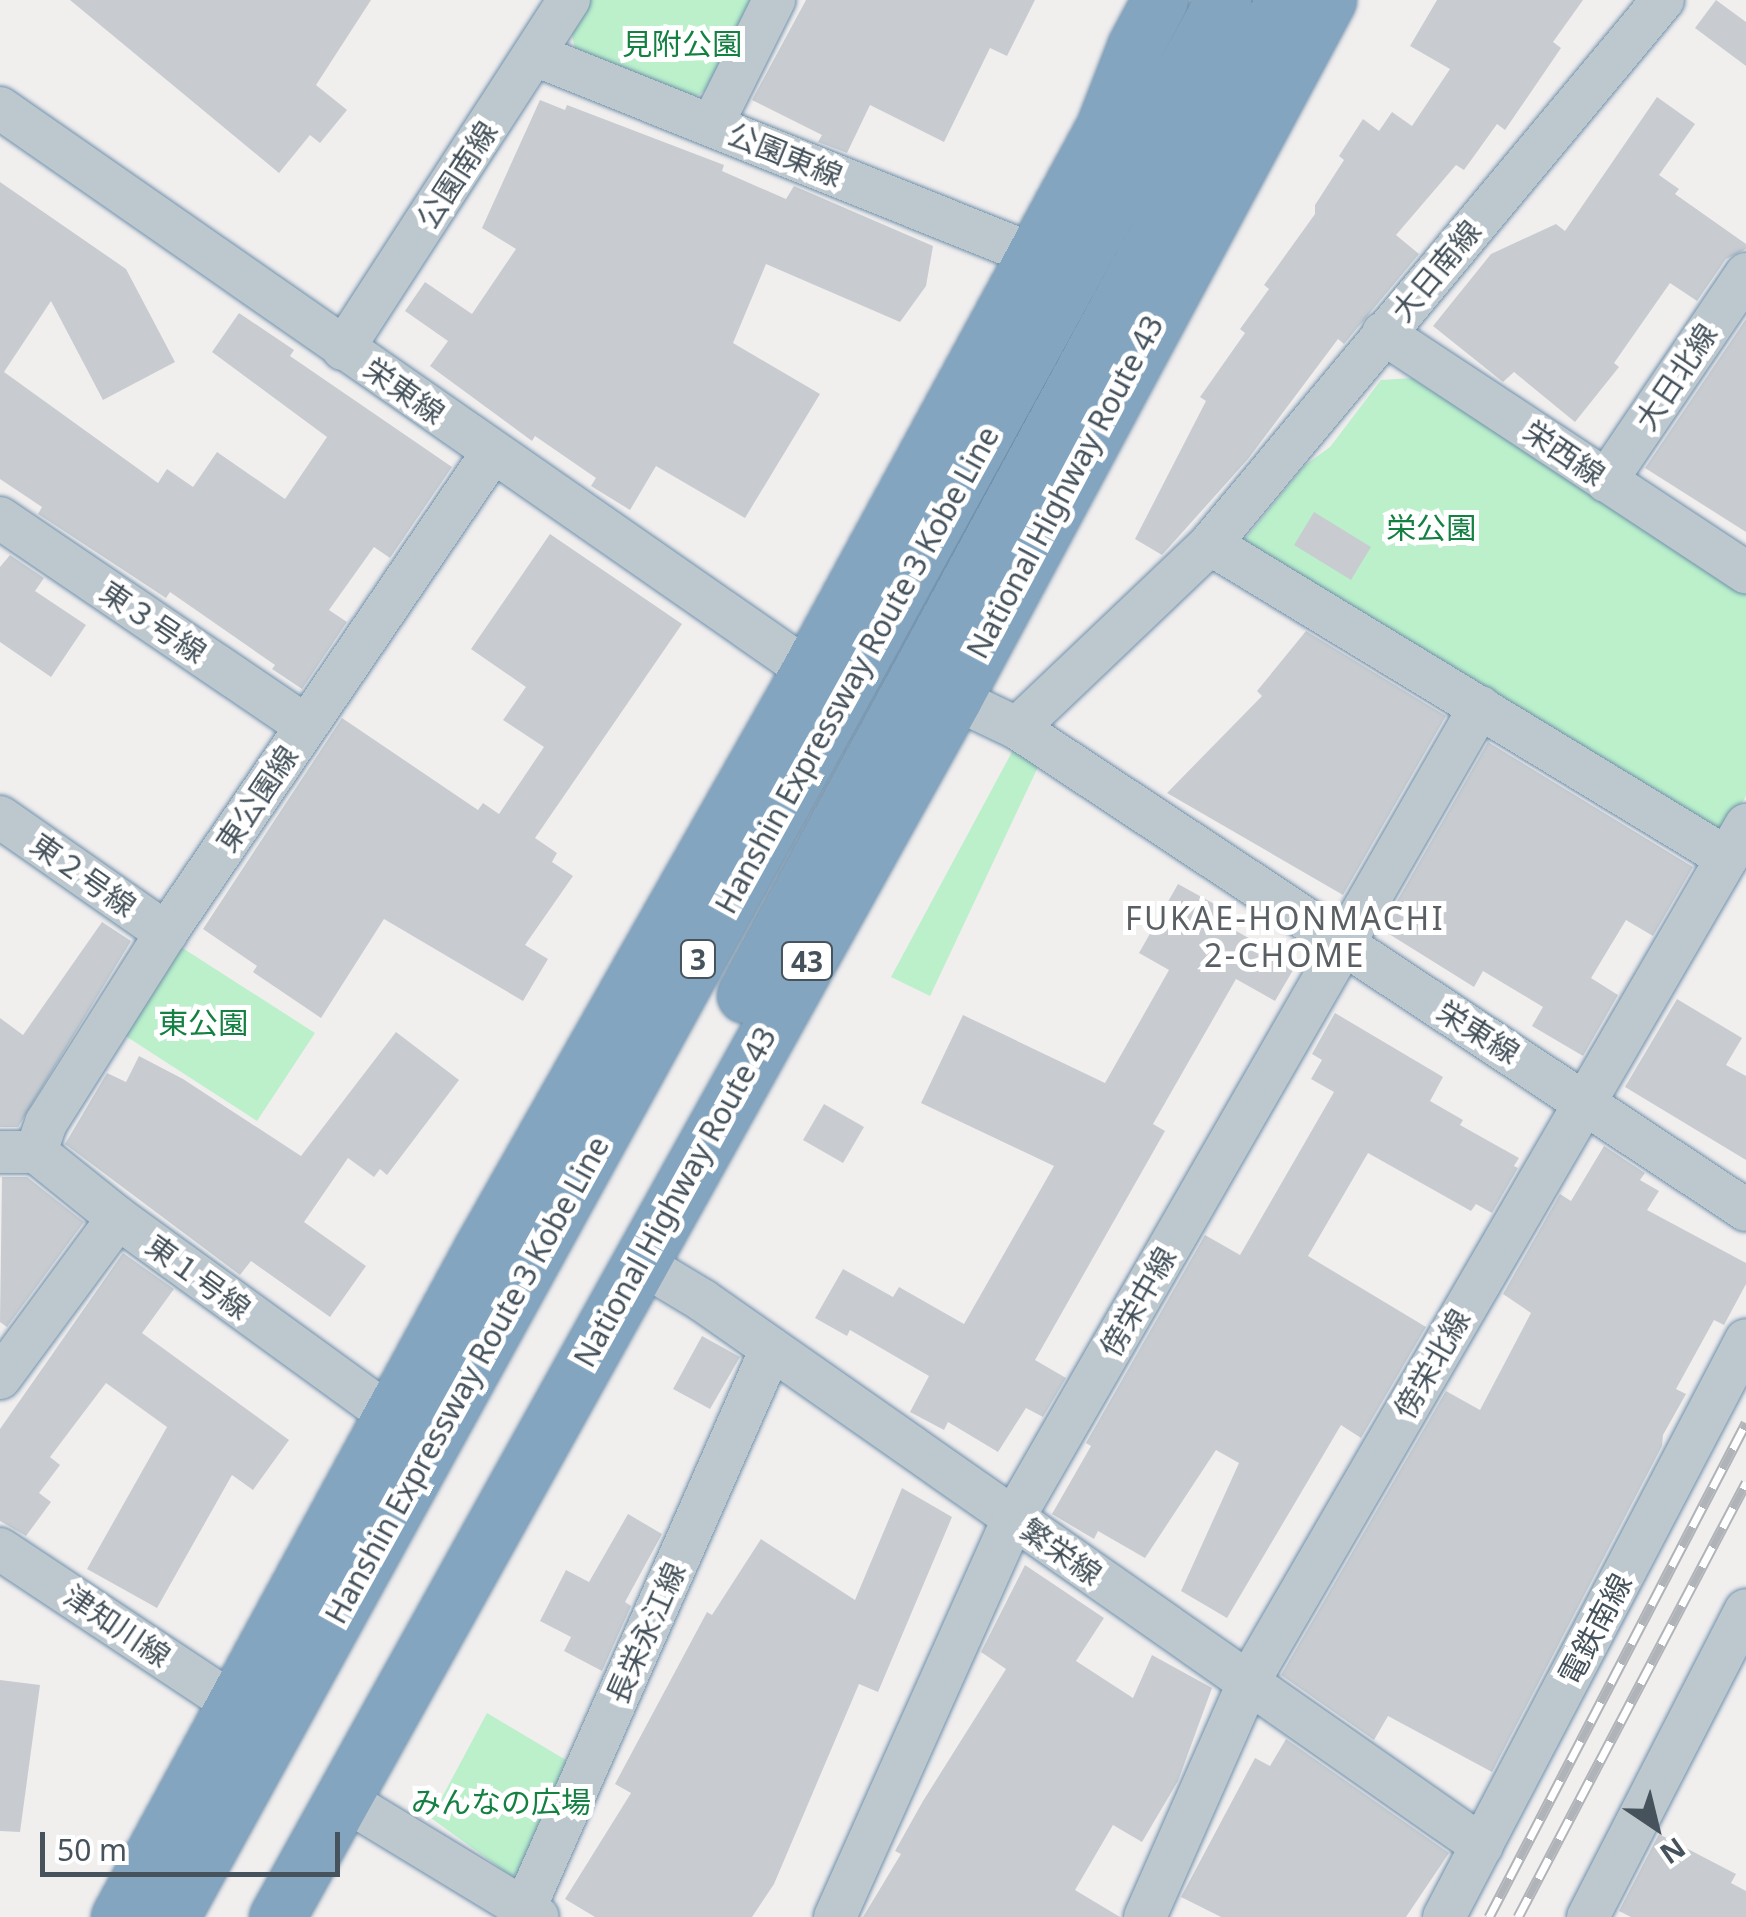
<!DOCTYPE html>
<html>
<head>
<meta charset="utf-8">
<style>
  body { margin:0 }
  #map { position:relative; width:1746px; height:1917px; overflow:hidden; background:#f1eeee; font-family:"Noto Sans","Noto Sans JP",sans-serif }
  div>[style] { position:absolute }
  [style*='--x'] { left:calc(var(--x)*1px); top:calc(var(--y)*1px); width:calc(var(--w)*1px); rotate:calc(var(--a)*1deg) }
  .green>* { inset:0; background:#bbf0cb }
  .building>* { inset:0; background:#c8ccd1 }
  .roads { filter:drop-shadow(0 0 2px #6f90ab) drop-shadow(0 0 2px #6f90ab) }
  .minor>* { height:42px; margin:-21px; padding:0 21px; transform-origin:21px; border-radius:21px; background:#bcc7ce }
  .highway>* { height:55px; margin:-27.5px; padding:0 27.5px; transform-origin:27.5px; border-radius:27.5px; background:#84a5bf }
  .rail>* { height:11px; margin-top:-5.5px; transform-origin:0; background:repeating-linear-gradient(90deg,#fff 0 22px,#b0b4b9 0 44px); box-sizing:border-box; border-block:2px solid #b0b4b9 }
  span { translate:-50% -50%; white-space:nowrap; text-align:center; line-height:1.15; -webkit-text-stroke:10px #fff; paint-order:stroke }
  .shield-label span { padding:2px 8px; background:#fff; border:2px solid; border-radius:8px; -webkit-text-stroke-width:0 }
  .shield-label { font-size:28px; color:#46535c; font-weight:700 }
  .park-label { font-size:30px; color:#148042 }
  .street-label { font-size:30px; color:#46535c }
  .neighbourhood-label { font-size:32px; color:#5a5f63; letter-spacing:2.5px }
  .north { position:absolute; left:1606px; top:1777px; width:100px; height:100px; -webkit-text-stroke:8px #fff; paint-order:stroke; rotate:145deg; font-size:28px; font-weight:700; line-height:40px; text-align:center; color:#46535c }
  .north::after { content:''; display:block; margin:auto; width:35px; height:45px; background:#46535c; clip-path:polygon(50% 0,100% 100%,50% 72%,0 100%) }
  .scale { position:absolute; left:40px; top:1832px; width:300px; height:45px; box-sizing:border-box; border:5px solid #46535c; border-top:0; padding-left:12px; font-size:30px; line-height:35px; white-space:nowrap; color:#46535c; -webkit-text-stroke:8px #fff; paint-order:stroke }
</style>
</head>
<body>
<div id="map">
  <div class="green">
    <i style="clip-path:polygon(590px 0,756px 0,712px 87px,693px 98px,575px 49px,571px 30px)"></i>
    <i style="clip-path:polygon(1412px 378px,1746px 593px,1746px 796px,1720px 841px,1239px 546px,1304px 466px,1330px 447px,1381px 380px)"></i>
    <i style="clip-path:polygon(1013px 750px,1038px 767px,930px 996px,891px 977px)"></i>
    <i style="clip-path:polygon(181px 947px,315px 1033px,257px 1121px,124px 1035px)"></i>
    <i style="clip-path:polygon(487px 1713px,576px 1766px,530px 1867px,511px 1876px,431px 1818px)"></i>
  </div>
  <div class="building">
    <i style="clip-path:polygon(70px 0,371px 0,316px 85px,347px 110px,320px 143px,310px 135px,279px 173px)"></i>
    <i style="clip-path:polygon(806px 0,1035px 0,1007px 56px,990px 48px,944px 142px,870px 105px,847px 153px,818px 142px,822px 135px,752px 100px)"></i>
    <i style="clip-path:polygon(1437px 0,1583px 0,1553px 42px,1561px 48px,1505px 130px,1497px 124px,1464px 170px,1456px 165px,1396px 235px,1419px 254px,1344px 344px,1338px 339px,1248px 459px,1162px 555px,1135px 539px,1206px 401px,1200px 397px,1245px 333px,1240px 329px,1269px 289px,1264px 285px,1315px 214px,1315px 205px,1344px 160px,1339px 156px,1363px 119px,1379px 131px,1392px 112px,1412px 126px,1450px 69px,1410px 46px)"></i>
    <i style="clip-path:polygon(1716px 0,1746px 22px,1746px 66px,1695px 28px)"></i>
    <i style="clip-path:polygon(1657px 97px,1695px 124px,1659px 175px,1679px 189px,1675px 194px,1746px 244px,1746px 249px,1726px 259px,1697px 301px,1670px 283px,1614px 363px,1619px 367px,1575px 422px,1514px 372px,1503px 382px,1433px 326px,1491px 254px,1556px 224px,1565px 231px)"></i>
    <i style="clip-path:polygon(540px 100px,565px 110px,567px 105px,724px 165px,722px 171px,786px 199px,794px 186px,933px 246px,926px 286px,900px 322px,766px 264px,733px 343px,820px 394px,745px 518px,656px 466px,630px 510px,591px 486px,596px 478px,535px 436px,532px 441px,430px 366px,448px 341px,405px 311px,425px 282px,472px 314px,516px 249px,482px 228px)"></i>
    <i style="clip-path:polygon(0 182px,126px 269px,175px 362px,103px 400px,51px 301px,4px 372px,158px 483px,167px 469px,193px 487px,217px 452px,285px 499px,327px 437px,212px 352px,239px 313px,294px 350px,290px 356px,452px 467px,390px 558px,374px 547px,329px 610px,347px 622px,302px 689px,272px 669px,275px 665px,170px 592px,166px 598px,38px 514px,42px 507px,0 479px)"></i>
    <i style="clip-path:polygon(1746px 319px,1746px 532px,1645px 468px)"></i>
    <i style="clip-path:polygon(1314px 512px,1371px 547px,1351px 580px,1294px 545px)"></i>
    <i style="clip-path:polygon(550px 534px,682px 624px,535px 838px,557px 853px,552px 862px,573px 876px,525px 945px,548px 959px,523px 1001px,384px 919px,321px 1018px,253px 972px,257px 966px,203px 929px,342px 718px,478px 810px,483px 803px,499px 814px,544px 747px,503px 720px,526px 687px,471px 649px)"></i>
    <i style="clip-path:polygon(10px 555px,44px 578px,35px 591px,86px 625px,51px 677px,0 642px,0 567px)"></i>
    <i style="clip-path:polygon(1306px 631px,1446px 716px,1343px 895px,1167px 793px,1262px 696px,1257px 691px)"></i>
    <i style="clip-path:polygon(1488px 742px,1693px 867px,1653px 936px,1626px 920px,1591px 978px,1618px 995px,1583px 1056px,1532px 1026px,1543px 1007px,1483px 971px,1474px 987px,1381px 929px)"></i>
    <i style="clip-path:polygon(1178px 884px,1238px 917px,1231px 928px,1296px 965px,1275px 1001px,1236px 979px,1153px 1124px,1165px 1131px,1035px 1360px,1066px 1378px,1043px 1417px,1026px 1408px,998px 1452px,948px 1422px,944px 1430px,910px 1412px,929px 1376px,850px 1330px,847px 1336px,815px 1318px,843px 1269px,893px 1297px,899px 1287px,964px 1324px,1054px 1166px,921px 1103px,963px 1015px,1105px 1083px,1169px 970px,1139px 953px)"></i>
    <i style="clip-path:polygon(102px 922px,131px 941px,18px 1127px,0 1127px,0 1018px,23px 1035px)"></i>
    <i style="clip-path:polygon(1677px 999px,1742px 1038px,1726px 1065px,1746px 1076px,1746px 1160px,1625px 1087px)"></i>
    <i style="clip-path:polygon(1335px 1013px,1443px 1077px,1430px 1101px,1463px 1120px,1460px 1125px,1519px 1158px,1514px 1166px,1518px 1168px,1492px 1213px,1476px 1204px,1471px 1211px,1368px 1153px,1308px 1256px,1426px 1327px,1361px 1438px,1341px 1425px,1227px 1618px,1181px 1591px,1239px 1463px,1216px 1450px,1145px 1558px,1098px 1531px,1094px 1539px,1052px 1514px,1091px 1446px,1086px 1443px,1205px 1235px,1240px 1255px,1334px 1092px,1311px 1079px,1322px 1060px,1312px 1054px)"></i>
    <i style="clip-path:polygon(396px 1032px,459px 1080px,387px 1175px,380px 1169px,374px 1177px,348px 1158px,304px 1222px,366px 1266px,330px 1317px,251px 1261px,240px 1275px,65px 1144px,107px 1073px,126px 1082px,139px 1056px,183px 1079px,301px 1156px)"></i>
    <i style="clip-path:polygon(824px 1104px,864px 1127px,843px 1163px,803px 1140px)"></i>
    <i style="clip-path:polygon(1604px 1146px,1645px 1173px,1640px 1180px,1659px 1191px,1647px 1210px,1746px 1263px,1746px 1284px,1724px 1325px,1714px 1320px,1676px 1389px,1686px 1394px,1663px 1435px,1662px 1446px,1492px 1772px,1388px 1716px,1374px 1740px,1281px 1675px,1446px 1391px,1480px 1410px,1531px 1313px,1503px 1294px,1560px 1194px,1571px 1201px)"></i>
    <i style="clip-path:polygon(2px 1177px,27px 1177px,84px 1222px,7px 1327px,0 1322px)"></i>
    <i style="clip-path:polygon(123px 1253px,174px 1289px,142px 1333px,289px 1440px,253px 1490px,232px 1475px,157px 1608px,87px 1569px,167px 1427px,106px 1383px,50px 1457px,60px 1465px,39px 1493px,51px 1502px,26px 1536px,0 1521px,0 1429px)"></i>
    <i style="clip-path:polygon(702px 1336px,740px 1357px,710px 1409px,673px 1389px)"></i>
    <i style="clip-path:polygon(902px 1488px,952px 1517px,878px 1692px,859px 1684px,774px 1884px,752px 1917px,595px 1917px,565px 1899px,631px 1793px,615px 1784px,707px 1612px,712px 1615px,761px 1539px,855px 1600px)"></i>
    <i style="clip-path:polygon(628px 1514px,662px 1534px,625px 1602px,631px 1606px,602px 1671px,564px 1651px,571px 1637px,540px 1621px,566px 1570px,589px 1582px)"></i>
    <i style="clip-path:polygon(1025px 1565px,1104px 1618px,1076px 1661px,1133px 1698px,1152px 1655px,1212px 1688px,1178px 1781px,1142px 1842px,1113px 1825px,1075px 1890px,1120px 1917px,863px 1917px,901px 1854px,895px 1851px,923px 1801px,1006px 1669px,981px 1652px)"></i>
    <i style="clip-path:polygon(0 1680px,40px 1685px,20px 1832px,0 1831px)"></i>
    <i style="clip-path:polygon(1286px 1739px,1449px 1853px,1406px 1917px,1221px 1917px,1181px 1897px,1255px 1758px,1270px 1766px)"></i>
    <i style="clip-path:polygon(1659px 1834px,1736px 1874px,1731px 1883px,1746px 1891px,1746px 1917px,1631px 1917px,1619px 1911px)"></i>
  </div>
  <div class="roads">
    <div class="minor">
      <i style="--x:535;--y:55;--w:538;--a:21.84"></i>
      <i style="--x:0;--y:108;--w:986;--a:34.83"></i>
      <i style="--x:712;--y:125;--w:140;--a:-63.6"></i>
      <i style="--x:1383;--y:333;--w:435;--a:33.4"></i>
      <i style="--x:343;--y:349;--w:416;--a:-57.1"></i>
      <i style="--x:1606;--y:481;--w:250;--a:-55.9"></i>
      <i style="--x:0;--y:518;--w:370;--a:34.2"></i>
      <i style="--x:1210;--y:544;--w:605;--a:31.27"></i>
      <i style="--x:954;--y:698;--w:70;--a:25.5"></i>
      <i style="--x:1017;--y:728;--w:874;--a:33.47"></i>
      <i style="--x:1017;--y:728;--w:267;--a:-43.6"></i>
      <i style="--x:1210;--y:544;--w:708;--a:-50.22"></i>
      <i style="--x:0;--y:817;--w:203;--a:34.9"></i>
      <i style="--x:0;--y:1152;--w:36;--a:0"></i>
      <i style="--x:36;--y:1152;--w:105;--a:38.8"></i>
      <i style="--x:118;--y:1218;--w:340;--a:36"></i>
      <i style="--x:36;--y:1152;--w:31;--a:-71"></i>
      <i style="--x:46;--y:1123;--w:225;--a:-57.7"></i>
      <i style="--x:166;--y:933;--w:580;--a:-55.82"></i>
      <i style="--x:639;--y:1262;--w:74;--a:31.1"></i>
      <i style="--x:702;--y:1300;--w:952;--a:34.99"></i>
      <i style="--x:0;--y:1378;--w:199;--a:-53.6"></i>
      <i style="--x:0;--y:1549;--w:280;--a:33.6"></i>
      <i style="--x:342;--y:1798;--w:229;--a:31.3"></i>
      <i style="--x:521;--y:1917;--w:621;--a:-66.24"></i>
      <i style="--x:835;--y:1917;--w:436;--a:-65.9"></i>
      <i style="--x:1013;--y:1519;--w:937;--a:-60.1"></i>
      <i style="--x:1145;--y:1917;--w:258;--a:-66.2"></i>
      <i style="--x:1249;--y:1681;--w:990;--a:-59.86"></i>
      <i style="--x:1444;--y:1917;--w:651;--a:-62.37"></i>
      <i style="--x:1588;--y:1917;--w:345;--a:-62.8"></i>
    </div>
    <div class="highway">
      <i style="--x:745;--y:995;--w:1132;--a:-61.56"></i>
      <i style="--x:119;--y:1917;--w:757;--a:-61.5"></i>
      <i style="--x:480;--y:1252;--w:668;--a:-60.48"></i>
      <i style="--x:809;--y:671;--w:619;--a:-61.53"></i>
      <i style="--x:1104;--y:127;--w:86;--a:-68.8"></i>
      <i style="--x:1135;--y:47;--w:53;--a:-62"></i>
      <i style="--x:171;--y:1917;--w:2187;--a:-61.24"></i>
      <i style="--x:277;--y:1917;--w:1394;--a:-60.95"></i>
      <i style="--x:954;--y:698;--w:792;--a:-61.82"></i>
    </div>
  </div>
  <div class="rail">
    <i style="--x:1489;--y:1917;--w:557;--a:-62.51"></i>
    <i style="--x:1518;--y:1917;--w:491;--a:-62.3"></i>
  </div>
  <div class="shield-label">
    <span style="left:698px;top:959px">3</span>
    <span style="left:807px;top:961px">43</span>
  </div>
  <div class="park-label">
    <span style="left:682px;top:44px">見附公園</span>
    <span style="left:1431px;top:528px">栄公園</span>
    <span style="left:203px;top:1023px">東公園</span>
    <span style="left:501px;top:1802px">みんなの広場</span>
  </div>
  <div class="street-label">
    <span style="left:785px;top:155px;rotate:22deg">公園東線</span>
    <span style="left:457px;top:175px;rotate:-57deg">公園南線</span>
    <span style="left:1436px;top:271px;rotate:-50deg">大日南線</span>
    <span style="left:1676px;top:377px;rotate:-56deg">大日北線</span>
    <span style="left:404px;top:391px;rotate:35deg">栄東線</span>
    <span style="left:1564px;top:453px;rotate:34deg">栄西線</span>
    <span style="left:1065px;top:487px;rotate:-62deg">National Highway Route 43</span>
    <span style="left:153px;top:622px;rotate:34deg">東３号線</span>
    <span style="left:857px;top:670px;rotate:-61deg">Hanshin Expressway Route 3 Kobe Line</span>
    <span style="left:257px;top:799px;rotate:-56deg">東公園線</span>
    <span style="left:83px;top:875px;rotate:35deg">東２号線</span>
    <span style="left:1478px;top:1032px;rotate:32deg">栄東線</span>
    <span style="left:675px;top:1197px;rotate:-61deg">National Highway Route 43</span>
    <span style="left:198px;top:1277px;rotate:36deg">東１号線</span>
    <span style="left:1138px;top:1302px;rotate:-60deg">傍栄中線</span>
    <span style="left:1432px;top:1364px;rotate:-60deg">傍栄北線</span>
    <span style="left:467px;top:1380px;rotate:-61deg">Hanshin Expressway Route 3 Kobe Line</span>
    <span style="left:1061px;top:1552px;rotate:35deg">繁栄線</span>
    <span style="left:117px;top:1626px;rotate:34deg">津知川線</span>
    <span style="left:1595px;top:1629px;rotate:-62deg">電鉄南線</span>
    <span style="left:646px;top:1633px;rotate:-66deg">長栄永江線</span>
  </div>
  <div class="neighbourhood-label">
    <span style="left:1285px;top:937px">FUKAE-HONMACHI<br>2-CHOME</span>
  </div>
  <div class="north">N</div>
  <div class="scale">50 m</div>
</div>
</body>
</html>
